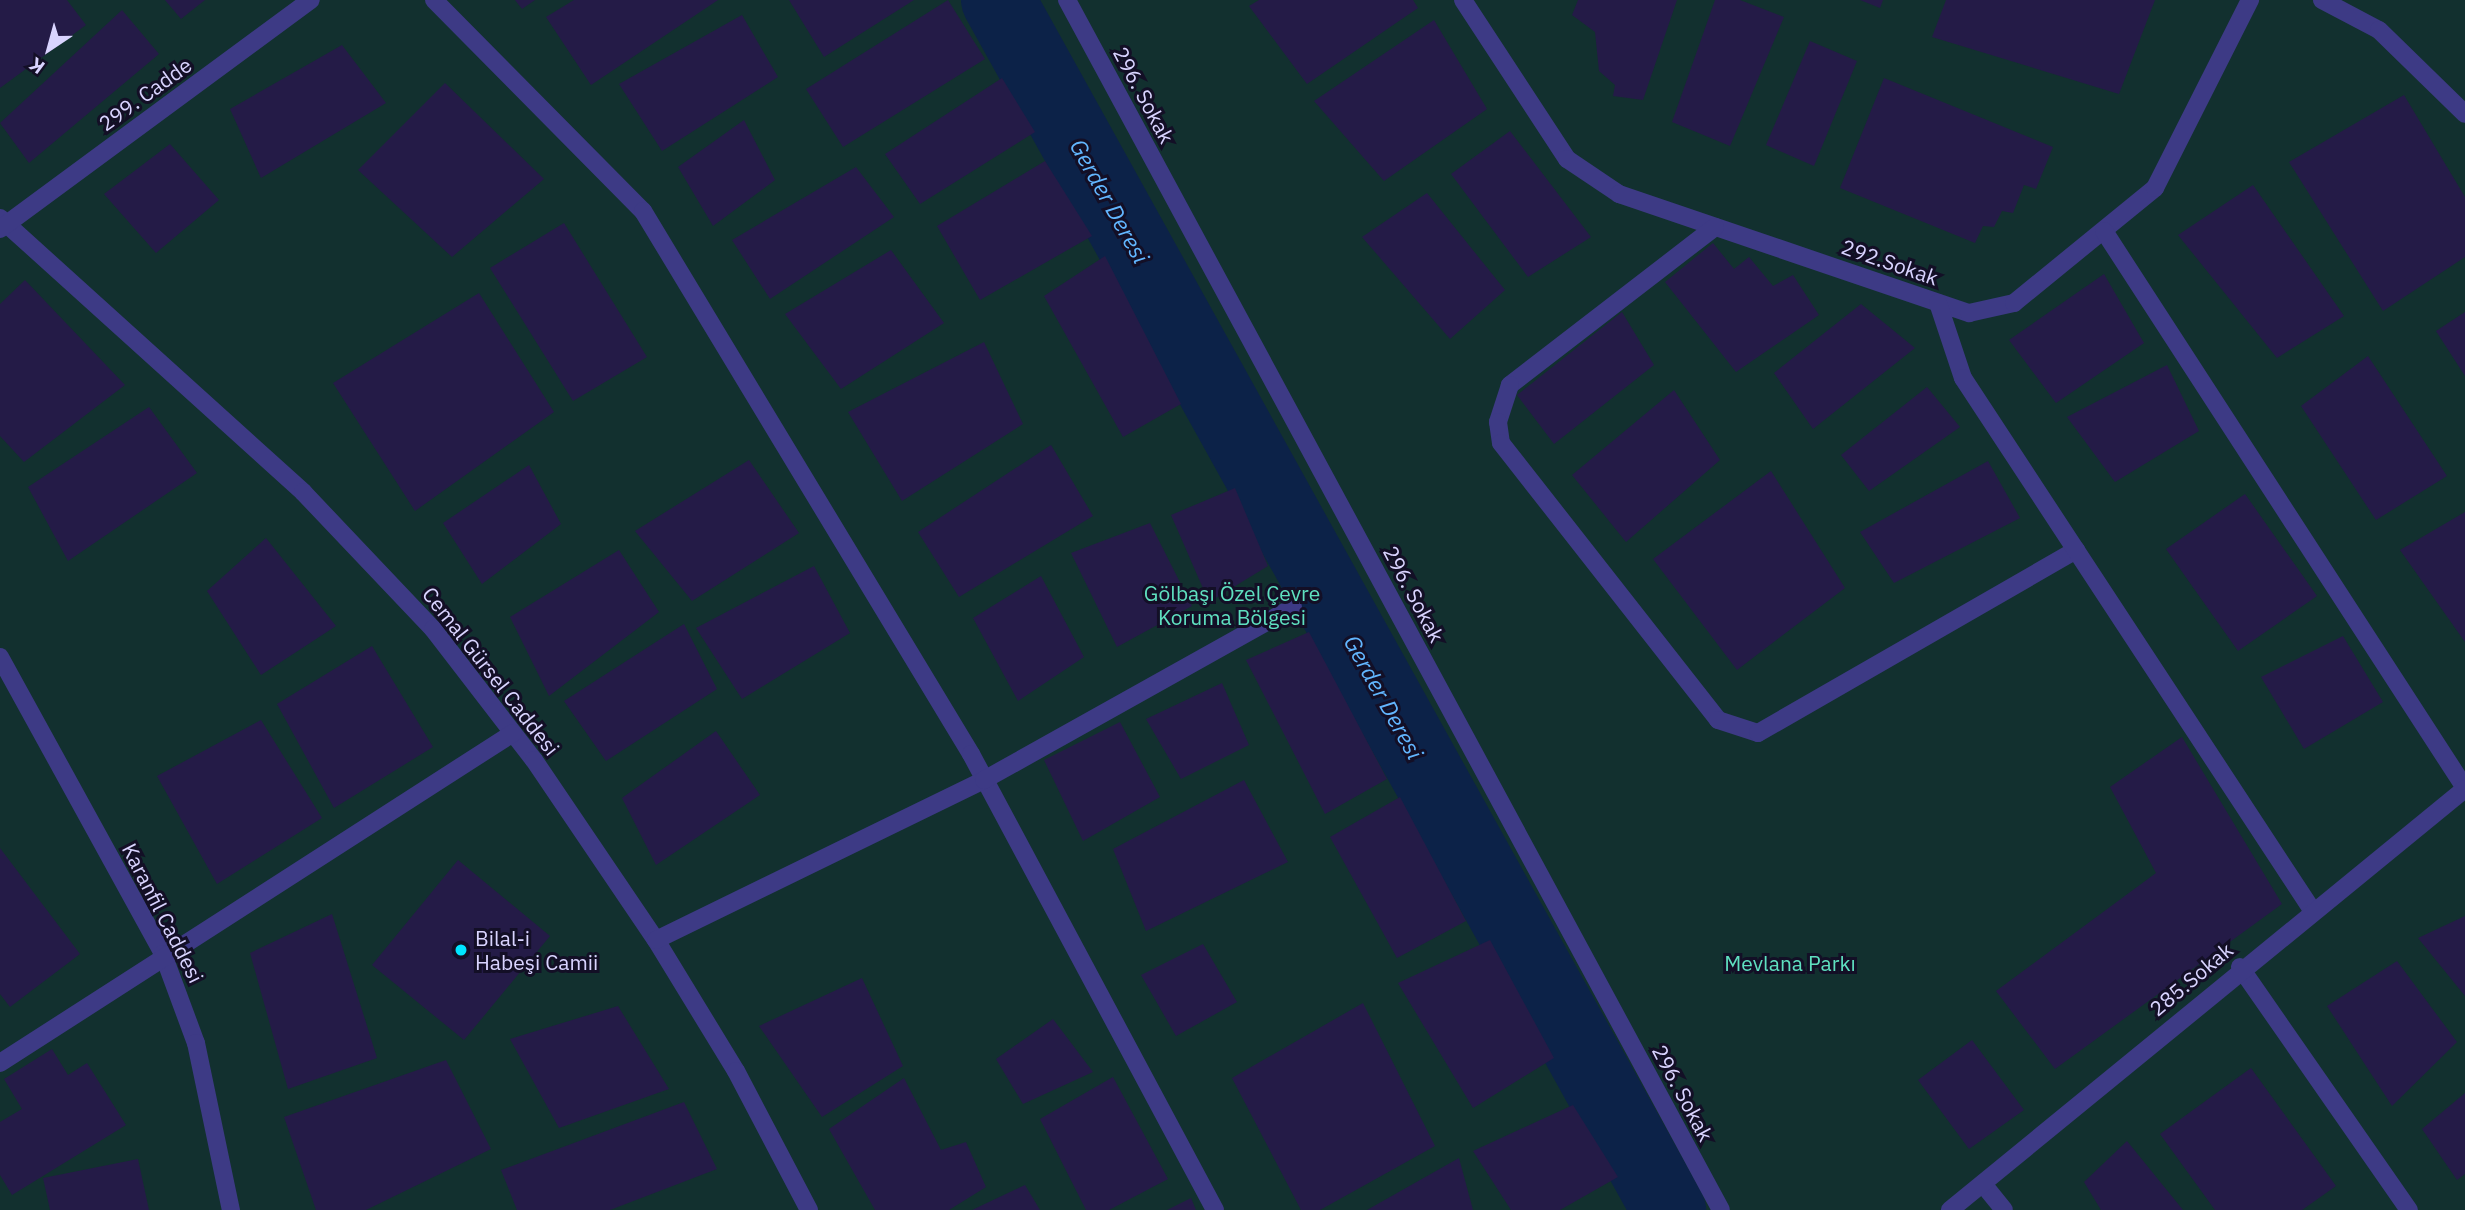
<!DOCTYPE html>
<html>
<head>
<meta charset="utf-8">
<style>
  body { margin:0 }
  #map { position:relative; width:2465px; height:1210px; overflow:hidden; background:#130f26; font-family:"IBM Plex Sans",sans-serif }
  div>[style] { position:absolute }
  [style*='--x'] { left:calc(var(--x)*1px); top:calc(var(--y)*1px); width:calc(var(--w)*1px); rotate:calc(var(--a)*1deg) }
  .green>* { inset:0; background:#12302f }
  .river>* { height:74px; margin:-37px; padding:0 37px; transform-origin:37px; border-radius:37px; background:#0c2248 }
  .building>* { inset:0; background:#241b47 }
  .minor>* { height:18px; margin:-9px; padding:0 9px; transform-origin:9px; border-radius:9px; background:#3d3a85 }
  .dots>* { width:19px; height:19px; translate:-50% -50%; box-sizing:border-box; border:4px solid #130f26; border-radius:50% }
  span { translate:-50% -50%; white-space:nowrap; text-align:center; line-height:1.15; -webkit-text-stroke:6px #130f26; paint-order:stroke }
  .street-label { font-size:21px; color:#d9d4ff }
  .park-label { font-size:21px; color:#5fe0c0 }
  .poi-label { font-size:21px; color:#d9d4ff }
  .left { translate:0 -50%; text-align:left }
  .water-label { font-size:23px; color:#62b6ff; font-style:italic }
  .north { position:absolute; left:14px; top:14px; width:70px; height:70px; -webkit-text-stroke:5px #130f26; paint-order:stroke; rotate:216deg; font-size:19px; font-weight:700; line-height:28px; text-align:center; color:#d9d4ff }
  .north::after { content:''; display:block; margin:auto; width:24px; height:32px; background:#d9d4ff; clip-path:polygon(50% 0,100% 100%,50% 72%,0 100%) }
</style>
</head>
<body>
<div id="map">
  <div class="green">
    <i style="clip-path:polygon(0 0,2465px 0,2465px 1210px,0 1210px)"></i>
  </div>
  <div class="river">
    <i style="--x:998;--y:0;--w:1384;--a:60.99"></i>
  </div>
  <div class="building">
    <i style="clip-path:polygon(0 0,67px 0,86px 25px,0 88px)"></i>
    <i style="clip-path:polygon(165px 0,205px 0,181px 19px)"></i>
    <i style="clip-path:polygon(515px 0,535px 0,522px 9px)"></i>
    <i style="clip-path:polygon(574px 0,718px 0,591px 85px,546px 17px)"></i>
    <i style="clip-path:polygon(789px 0,914px 0,824px 57px)"></i>
    <i style="clip-path:polygon(948px 0,985px 59px,843px 147px,806px 89px)"></i>
    <i style="clip-path:polygon(1259px 0,1413px 0,1418px 8px,1307px 84px,1249px 6px)"></i>
    <i style="clip-path:polygon(1578px 0,1677px 0,1643px 100px,1613px 96px,1615px 85px,1599px 71px,1595px 32px,1572px 15px)"></i>
    <i style="clip-path:polygon(1715px 0,1740px 0,1784px 17px,1730px 146px,1672px 122px)"></i>
    <i style="clip-path:polygon(1860px 0,1883px 0,1880px 8px)"></i>
    <i style="clip-path:polygon(1946px 0,2155px 0,2119px 94px,1932px 37px)"></i>
    <i style="clip-path:polygon(122px 10px,159px 54px,29px 163px,0 123px)"></i>
    <i style="clip-path:polygon(742px 15px,778px 77px,662px 151px,619px 84px)"></i>
    <i style="clip-path:polygon(1434px 20px,1487px 109px,1384px 181px,1314px 101px)"></i>
    <i style="clip-path:polygon(1810px 41px,1857px 61px,1814px 166px,1766px 145px)"></i>
    <i style="clip-path:polygon(342px 45px,386px 103px,261px 178px,230px 109px)"></i>
    <i style="clip-path:polygon(1002px 78px,1035px 132px,920px 204px,885px 154px)"></i>
    <i style="clip-path:polygon(1884px 78px,2053px 147px,2036px 189px,2024px 185px,2013px 213px,2002px 211px,1994px 227px,1983px 226px,1975px 243px,1840px 188px)"></i>
    <i style="clip-path:polygon(445px 83px,544px 179px,452px 257px,358px 170px)"></i>
    <i style="clip-path:polygon(2404px 95px,2465px 197px,2465px 257px,2383px 311px,2289px 162px)"></i>
    <i style="clip-path:polygon(744px 120px,775px 180px,713px 226px,678px 167px)"></i>
    <i style="clip-path:polygon(1510px 131px,1591px 237px,1528px 277px,1451px 174px)"></i>
    <i style="clip-path:polygon(170px 144px,219px 200px,156px 253px,104px 194px)"></i>
    <i style="clip-path:polygon(1045px 161px,1092px 236px,980px 300px,937px 226px)"></i>
    <i style="clip-path:polygon(856px 167px,894px 217px,770px 299px,732px 240px)"></i>
    <i style="clip-path:polygon(2253px 185px,2344px 316px,2277px 358px,2178px 235px)"></i>
    <i style="clip-path:polygon(1427px 193px,1505px 290px,1450px 339px,1362px 237px)"></i>
    <i style="clip-path:polygon(564px 223px,647px 357px,573px 401px,490px 268px)"></i>
    <i style="clip-path:polygon(1713px 243px,1734px 269px,1749px 257px,1773px 286px,1793px 275px,1819px 315px,1736px 372px,1665px 282px)"></i>
    <i style="clip-path:polygon(891px 250px,944px 323px,841px 389px,785px 314px)"></i>
    <i style="clip-path:polygon(1105px 256px,1181px 404px,1123px 437px,1044px 296px)"></i>
    <i style="clip-path:polygon(2104px 274px,2144px 343px,2056px 403px,2009px 340px)"></i>
    <i style="clip-path:polygon(25px 280px,125px 385px,24px 462px,0 436px,0 304px)"></i>
    <i style="clip-path:polygon(479px 293px,554px 412px,415px 511px,333px 383px)"></i>
    <i style="clip-path:polygon(1861px 304px,1915px 348px,1813px 429px,1774px 373px)"></i>
    <i style="clip-path:polygon(1622px 312px,1654px 365px,1554px 444px,1517px 395px)"></i>
    <i style="clip-path:polygon(2465px 312px,2465px 376px,2436px 331px)"></i>
    <i style="clip-path:polygon(984px 342px,1023px 424px,902px 501px,848px 412px)"></i>
    <i style="clip-path:polygon(2368px 356px,2447px 476px,2376px 520px,2301px 406px)"></i>
    <i style="clip-path:polygon(2167px 365px,2199px 431px,2115px 482px,2067px 417px)"></i>
    <i style="clip-path:polygon(1927px 387px,1960px 427px,1869px 491px,1841px 455px)"></i>
    <i style="clip-path:polygon(1674px 390px,1720px 460px,1626px 542px,1572px 475px)"></i>
    <i style="clip-path:polygon(149px 407px,197px 473px,68px 561px,28px 487px)"></i>
    <i style="clip-path:polygon(1051px 445px,1093px 516px,959px 597px,918px 532px)"></i>
    <i style="clip-path:polygon(749px 460px,799px 533px,692px 601px,635px 531px)"></i>
    <i style="clip-path:polygon(1988px 461px,2020px 518px,1894px 583px,1860px 532px)"></i>
    <i style="clip-path:polygon(529px 465px,561px 524px,482px 584px,443px 523px)"></i>
    <i style="clip-path:polygon(1771px 471px,1845px 588px,1737px 670px,1653px 559px)"></i>
    <i style="clip-path:polygon(1235px 488px,1268px 566px,1209px 602px,1171px 515px)"></i>
    <i style="clip-path:polygon(2245px 494px,2317px 596px,2238px 651px,2166px 549px)"></i>
    <i style="clip-path:polygon(2465px 512px,2465px 642px,2400px 550px)"></i>
    <i style="clip-path:polygon(1150px 523px,1192px 606px,1117px 647px,1071px 553px)"></i>
    <i style="clip-path:polygon(266px 538px,336px 626px,261px 675px,207px 591px)"></i>
    <i style="clip-path:polygon(619px 550px,659px 612px,549px 696px,510px 617px)"></i>
    <i style="clip-path:polygon(814px 566px,850px 633px,742px 699px,696px 628px)"></i>
    <i style="clip-path:polygon(1041px 576px,1084px 657px,1018px 701px,973px 618px)"></i>
    <i style="clip-path:polygon(684px 624px,717px 689px,606px 761px,564px 701px)"></i>
    <i style="clip-path:polygon(1309px 632px,1387px 779px,1325px 814px,1246px 660px)"></i>
    <i style="clip-path:polygon(2343px 636px,2383px 702px,2304px 749px,2261px 677px)"></i>
    <i style="clip-path:polygon(372px 646px,433px 747px,334px 808px,277px 704px)"></i>
    <i style="clip-path:polygon(1222px 683px,1249px 745px,1181px 779px,1146px 719px)"></i>
    <i style="clip-path:polygon(261px 720px,322px 818px,217px 884px,157px 776px)"></i>
    <i style="clip-path:polygon(1120px 722px,1160px 797px,1083px 841px,1044px 760px)"></i>
    <i style="clip-path:polygon(716px 731px,760px 795px,656px 865px,622px 798px)"></i>
    <i style="clip-path:polygon(2182px 737px,2282px 904px,2055px 1069px,1996px 991px,2156px 873px,2110px 787px)"></i>
    <i style="clip-path:polygon(1244px 780px,1288px 862px,1146px 931px,1113px 849px)"></i>
    <i style="clip-path:polygon(1400px 797px,1466px 921px,1397px 958px,1330px 837px)"></i>
    <i style="clip-path:polygon(0 848px,80px 954px,10px 1007px,0 994px)"></i>
    <i style="clip-path:polygon(458px 860px,550px 936px,464px 1040px,372px 965px)"></i>
    <i style="clip-path:polygon(332px 914px,377px 1058px,288px 1089px,250px 953px)"></i>
    <i style="clip-path:polygon(2465px 916px,2465px 996px,2418px 938px)"></i>
    <i style="clip-path:polygon(1490px 940px,1554px 1058px,1473px 1108px,1398px 983px)"></i>
    <i style="clip-path:polygon(1203px 944px,1237px 1002px,1176px 1036px,1141px 975px)"></i>
    <i style="clip-path:polygon(2397px 961px,2457px 1042px,2392px 1106px,2327px 1006px)"></i>
    <i style="clip-path:polygon(862px 978px,903px 1066px,822px 1117px,759px 1026px)"></i>
    <i style="clip-path:polygon(1363px 1003px,1435px 1146px,1320px 1210px,1301px 1210px,1232px 1078px)"></i>
    <i style="clip-path:polygon(618px 1006px,669px 1089px,559px 1128px,510px 1039px)"></i>
    <i style="clip-path:polygon(1053px 1019px,1093px 1072px,1023px 1104px,996px 1059px)"></i>
    <i style="clip-path:polygon(1972px 1040px,2024px 1110px,1969px 1149px,1918px 1080px)"></i>
    <i style="clip-path:polygon(52px 1049px,68px 1075px,87px 1063px,126px 1125px,12px 1195px,0 1175px,0 1122px,22px 1109px,4px 1079px)"></i>
    <i style="clip-path:polygon(446px 1060px,491px 1149px,366px 1210px,316px 1210px,284px 1117px)"></i>
    <i style="clip-path:polygon(2251px 1068px,2336px 1186px,2302px 1210px,2215px 1210px,2160px 1134px)"></i>
    <i style="clip-path:polygon(1113px 1077px,1168px 1179px,1109px 1210px,1086px 1210px,1040px 1119px)"></i>
    <i style="clip-path:polygon(904px 1078px,941px 1150px,966px 1142px,986px 1187px,949px 1210px,875px 1210px,829px 1129px)"></i>
    <i style="clip-path:polygon(2465px 1093px,2465px 1174px,2457px 1180px,2422px 1129px)"></i>
    <i style="clip-path:polygon(684px 1102px,717px 1169px,610px 1210px,517px 1210px,501px 1170px)"></i>
    <i style="clip-path:polygon(1573px 1105px,1618px 1177px,1560px 1210px,1511px 1210px,1473px 1151px)"></i>
    <i style="clip-path:polygon(2127px 1141px,2183px 1210px,2101px 1210px,2084px 1182px)"></i>
    <i style="clip-path:polygon(1459px 1158px,1473px 1210px,1367px 1210px)"></i>
    <i style="clip-path:polygon(138px 1159px,149px 1210px,50px 1210px,43px 1178px)"></i>
    <i style="clip-path:polygon(1025px 1185px,1040px 1210px,972px 1210px)"></i>
    <i style="clip-path:polygon(1191px 1198px,1196px 1210px,1167px 1210px)"></i>
  </div>
  <div class="minor">
    <i style="--x:434;--y:0;--w:297;--a:45.3"></i>
    <i style="--x:643;--y:211;--w:634;--a:58.87"></i>
    <i style="--x:971;--y:754;--w:517;--a:61.85"></i>
    <i style="--x:1067;--y:0;--w:1375;--a:61.61"></i>
    <i style="--x:1463;--y:0;--w:190;--a:56.8"></i>
    <i style="--x:1567;--y:159;--w:63;--a:33.9"></i>
    <i style="--x:1619;--y:194;--w:370;--a:18.8"></i>
    <i style="--x:1969;--y:313;--w:46;--a:-12.5"></i>
    <i style="--x:2014;--y:303;--w:182;--a:-39.2"></i>
    <i style="--x:2155;--y:188;--w:211;--a:-63.2"></i>
    <i style="--x:2322;--y:0;--w:64;--a:27.8"></i>
    <i style="--x:2379;--y:30;--w:120;--a:44.3"></i>
    <i style="--x:0;--y:218;--w:409;--a:42.1"></i>
    <i style="--x:303;--y:492;--w:189;--a:46.5"></i>
    <i style="--x:433;--y:629;--w:165;--a:52.4"></i>
    <i style="--x:534;--y:760;--w:217;--a:55.9"></i>
    <i style="--x:656;--y:940;--w:153;--a:58.6"></i>
    <i style="--x:736;--y:1071;--w:157;--a:62.3"></i>
    <i style="--x:1715;--y:227;--w:259;--a:142.4"></i>
    <i style="--x:1510;--y:385;--w:39;--a:108"></i>
    <i style="--x:1498;--y:422;--w:21;--a:82"></i>
    <i style="--x:1501;--y:443;--w:352;--a:51.9"></i>
    <i style="--x:1718;--y:720;--w:42;--a:18"></i>
    <i style="--x:1758;--y:733;--w:367;--a:-29.9"></i>
    <i style="--x:0;--y:229;--w:386;--a:-36.4"></i>
    <i style="--x:2104;--y:231;--w:664;--a:57.05"></i>
    <i style="--x:1938;--y:303;--w:79;--a:71.6"></i>
    <i style="--x:1963;--y:378;--w:636;--a:56.73"></i>
    <i style="--x:0;--y:657;--w:339;--a:61.2"></i>
    <i style="--x:163;--y:954;--w:95;--a:69.7"></i>
    <i style="--x:196;--y:1043;--w:171;--a:78.2"></i>
    <i style="--x:656;--y:940;--w:365;--a:-26"></i>
    <i style="--x:984;--y:780;--w:354;--a:-29.2"></i>
    <i style="--x:2240;--y:967;--w:296;--a:55.2"></i>
    <i style="--x:0;--y:1063;--w:610;--a:-32.75"></i>
    <i style="--x:1983;--y:1184;--w:33;--a:51"></i>
    <i style="--x:1950;--y:1210;--w:665;--a:-39.27"></i>
  </div>
  <div class="dots">
    <i style="left:461px;top:950px;background:#00e5ff"></i>
  </div>
  <div class="street-label">
    <span style="left:145px;top:94px;rotate:-36deg">299. Cadde</span>
    <span style="left:1144px;top:95px;rotate:62deg">296. Sokak</span>
    <span style="left:1890px;top:262px;rotate:19deg">292.Sokak</span>
    <span style="left:1414px;top:594px;rotate:62deg">296. Sokak</span>
    <span style="left:491px;top:671px;rotate:52deg">Cemal Gürsel Caddesi</span>
    <span style="left:163px;top:913px;rotate:63deg">Karanfil Caddesi</span>
    <span style="left:2191px;top:979px;rotate:-40deg">285.Sokak</span>
    <span style="left:1683px;top:1093px;rotate:62deg">296. Sokak</span>
  </div>
  <div class="park-label">
    <span style="left:1232px;top:605px">Gölbaşı Özel Çevre<br>Koruma Bölgesi</span>
    <span style="left:1790px;top:963px">Mevlana Parkı</span>
  </div>
  <div class="poi-label">
    <span class="left" style="left:475px;top:950px">Bilal-i<br>Habeşi Camii</span>
  </div>
  <div class="water-label">
    <span style="left:1110px;top:201px;rotate:61deg">Gerder Deresi</span>
    <span style="left:1384px;top:697px;rotate:61deg">Gerder Deresi</span>
  </div>
  <div class="north">K</div>
</div>
</body>
</html>
